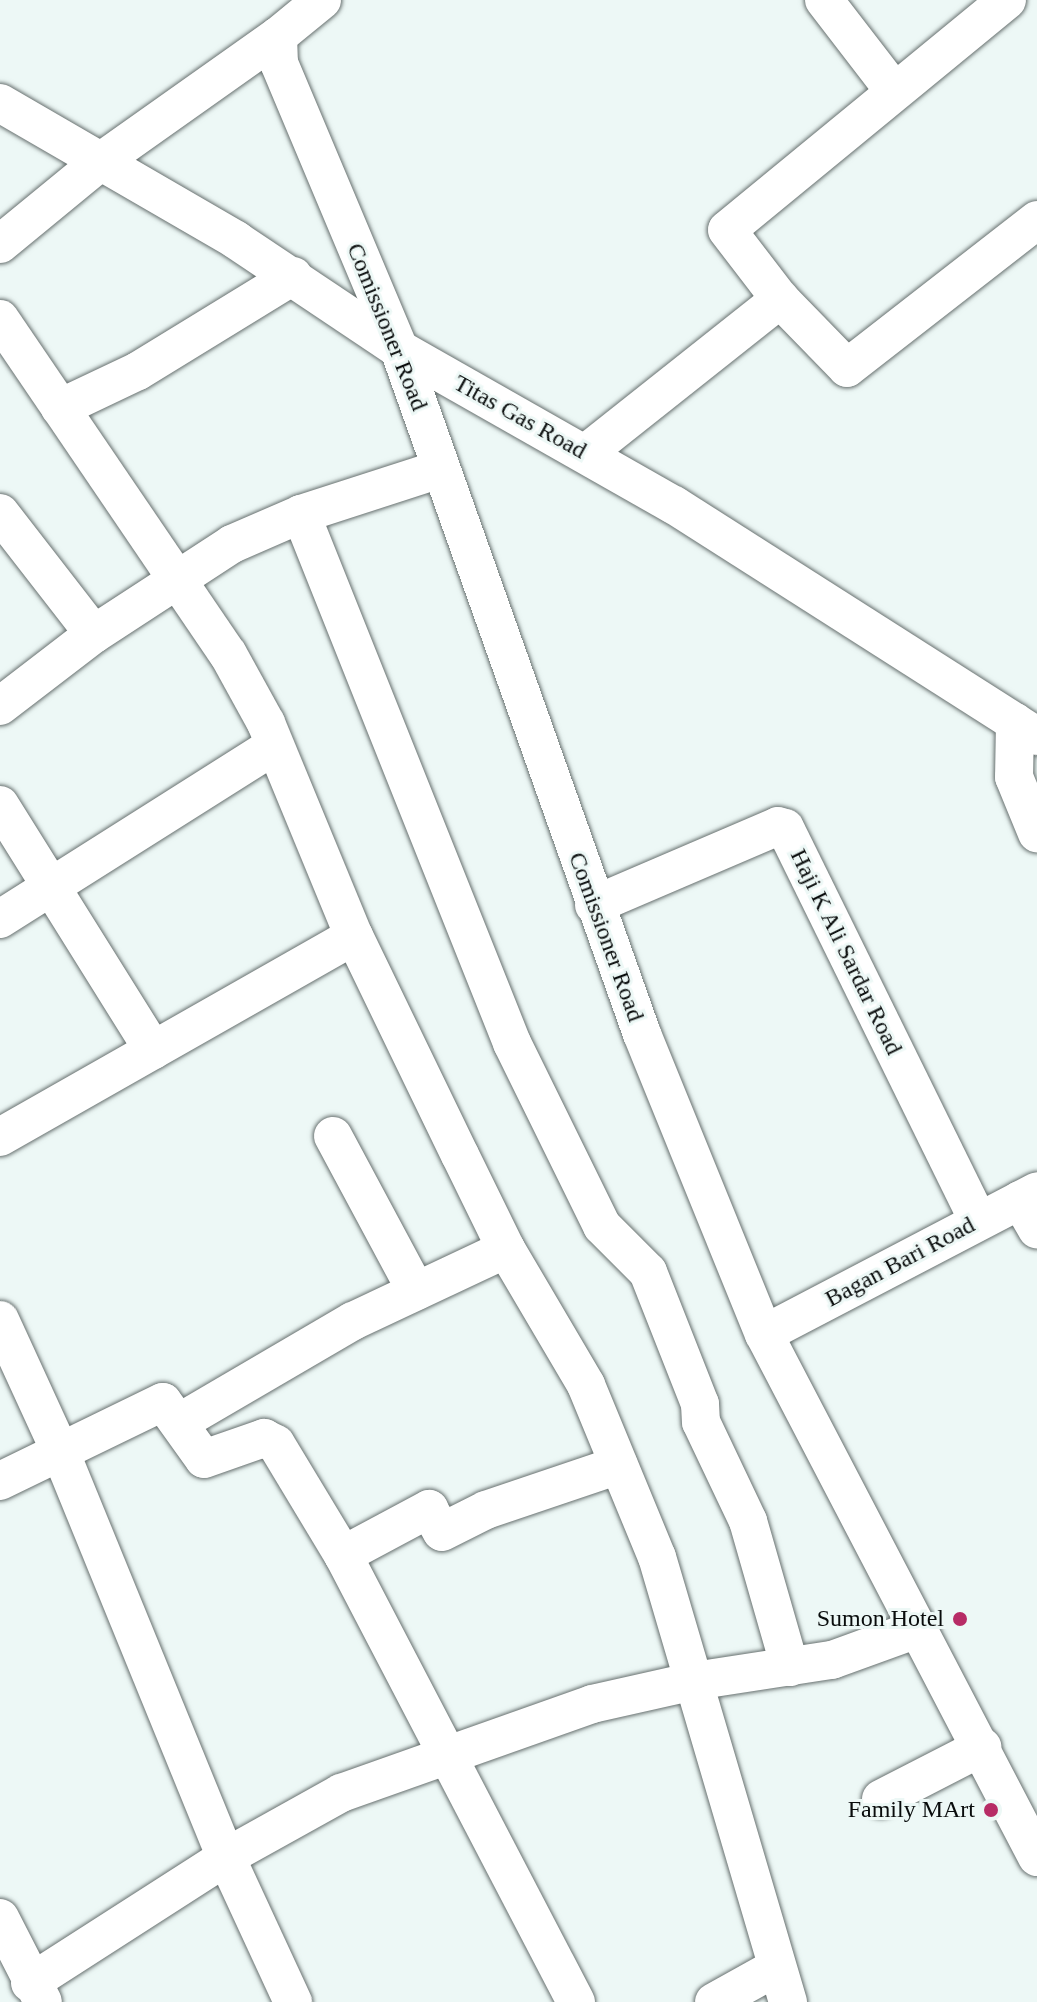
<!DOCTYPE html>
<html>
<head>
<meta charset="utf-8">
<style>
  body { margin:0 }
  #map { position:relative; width:1037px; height:2002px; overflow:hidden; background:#edf8f6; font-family:"Times New Roman",serif }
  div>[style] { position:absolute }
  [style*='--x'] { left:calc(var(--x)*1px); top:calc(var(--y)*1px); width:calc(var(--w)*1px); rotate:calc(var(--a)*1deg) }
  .roads { filter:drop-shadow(0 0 2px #67706f) drop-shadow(0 0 2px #67706f) }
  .minor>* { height:38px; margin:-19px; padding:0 19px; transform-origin:19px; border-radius:19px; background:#fff }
  .dots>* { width:22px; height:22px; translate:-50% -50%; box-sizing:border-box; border:4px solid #edf8f6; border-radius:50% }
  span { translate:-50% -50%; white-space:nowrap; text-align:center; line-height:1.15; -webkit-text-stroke:6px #edf8f6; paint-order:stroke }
  .street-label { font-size:24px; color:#090c0c }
  .poi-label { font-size:24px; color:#090c0c }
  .right { translate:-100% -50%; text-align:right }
</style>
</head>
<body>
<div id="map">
  <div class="roads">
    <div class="minor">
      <i style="--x:322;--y:0;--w:57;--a:140.7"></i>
      <i style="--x:278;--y:36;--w:27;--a:88"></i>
      <i style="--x:279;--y:63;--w:310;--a:67.2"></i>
      <i style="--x:399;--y:349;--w:727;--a:70.47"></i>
      <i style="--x:642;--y:1034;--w:324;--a:67.9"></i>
      <i style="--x:764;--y:1334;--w:590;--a:62.44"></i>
      <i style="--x:824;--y:0;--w:115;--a:52.4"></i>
      <i style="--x:1007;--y:0;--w:362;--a:140.6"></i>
      <i style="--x:727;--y:230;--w:87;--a:52.5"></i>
      <i style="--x:780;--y:299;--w:96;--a:45.8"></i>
      <i style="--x:847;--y:368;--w:241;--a:-37.9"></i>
      <i style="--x:0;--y:103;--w:273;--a:30.1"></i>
      <i style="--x:236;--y:240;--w:196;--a:33.8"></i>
      <i style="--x:399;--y:349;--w:316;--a:29.6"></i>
      <i style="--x:674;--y:505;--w:430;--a:32.5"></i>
      <i style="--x:0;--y:244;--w:129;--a:-39.4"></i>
      <i style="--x:100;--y:162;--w:218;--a:-35.3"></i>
      <i style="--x:0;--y:319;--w:405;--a:55.8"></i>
      <i style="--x:228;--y:654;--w:79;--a:61.2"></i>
      <i style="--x:266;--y:723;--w:230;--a:67.6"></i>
      <i style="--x:354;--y:936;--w:243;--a:64.2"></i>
      <i style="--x:460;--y:1155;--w:105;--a:63.9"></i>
      <i style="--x:506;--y:1249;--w:158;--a:59.5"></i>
      <i style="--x:586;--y:1385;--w:186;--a:67.6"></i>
      <i style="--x:657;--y:1557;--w:464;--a:73.6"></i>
      <i style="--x:60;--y:408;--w:86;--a:-25.4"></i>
      <i style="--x:138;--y:371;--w:182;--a:-31.5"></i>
      <i style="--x:586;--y:453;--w:248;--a:-38.4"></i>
      <i style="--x:0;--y:513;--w:153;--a:52.2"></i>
      <i style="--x:301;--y:514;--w:570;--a:68.25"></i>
      <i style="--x:512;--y:1043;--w:204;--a:63.8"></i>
      <i style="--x:602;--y:1226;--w:65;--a:45"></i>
      <i style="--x:648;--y:1272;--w:142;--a:68.5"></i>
      <i style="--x:700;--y:1404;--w:18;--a:87"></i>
      <i style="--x:701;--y:1422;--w:110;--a:64.6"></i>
      <i style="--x:748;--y:1521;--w:152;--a:74"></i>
      <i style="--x:0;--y:706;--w:118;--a:-37.5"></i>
      <i style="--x:94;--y:634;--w:165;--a:-33.1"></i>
      <i style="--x:232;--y:544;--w:75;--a:-23.5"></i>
      <i style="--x:301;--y:514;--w:146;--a:-17.9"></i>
      <i style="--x:1015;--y:722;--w:55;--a:91"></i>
      <i style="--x:1014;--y:777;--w:61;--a:67.7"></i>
      <i style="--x:0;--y:805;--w:289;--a:58"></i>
      <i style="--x:594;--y:905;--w:200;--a:-23.2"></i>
      <i style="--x:778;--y:826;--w:7;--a:16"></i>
      <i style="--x:785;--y:828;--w:437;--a:63.8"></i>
      <i style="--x:0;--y:919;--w:324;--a:-32.3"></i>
      <i style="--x:333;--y:1136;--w:176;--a:61.8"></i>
      <i style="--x:0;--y:1137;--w:407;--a:-29.6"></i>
      <i style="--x:1020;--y:1200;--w:34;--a:60"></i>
      <i style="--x:0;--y:1320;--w:144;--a:65.4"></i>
      <i style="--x:60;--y:1451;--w:439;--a:67.8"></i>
      <i style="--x:226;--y:1857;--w:160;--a:65.2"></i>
      <i style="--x:764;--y:1334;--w:308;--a:-27.6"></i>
      <i style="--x:180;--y:1422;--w:200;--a:-30.3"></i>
      <i style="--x:353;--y:1321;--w:169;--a:-25.2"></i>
      <i style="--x:0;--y:1481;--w:181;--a:-25.9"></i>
      <i style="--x:163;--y:1402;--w:70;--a:54.3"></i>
      <i style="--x:204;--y:1459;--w:64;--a:-19.3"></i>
      <i style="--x:264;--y:1438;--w:13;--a:27"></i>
      <i style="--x:276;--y:1444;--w:130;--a:58.9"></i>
      <i style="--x:343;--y:1555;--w:504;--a:62.47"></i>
      <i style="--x:343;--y:1555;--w:98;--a:-28.1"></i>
      <i style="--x:429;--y:1509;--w:26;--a:61"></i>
      <i style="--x:442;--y:1532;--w:49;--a:-26.6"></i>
      <i style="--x:486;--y:1510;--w:140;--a:-18.7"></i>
      <i style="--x:881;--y:1799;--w:114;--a:-27.2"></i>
      <i style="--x:0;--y:1918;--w:94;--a:62.9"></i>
      <i style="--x:30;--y:1983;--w:233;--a:-32.7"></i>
      <i style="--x:226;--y:1857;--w:132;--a:-29.1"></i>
      <i style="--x:341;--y:1793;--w:266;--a:-19.5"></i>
      <i style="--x:592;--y:1704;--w:105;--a:-12.7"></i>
      <i style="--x:694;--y:1681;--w:140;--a:-8.7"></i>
      <i style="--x:832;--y:1660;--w:94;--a:-20"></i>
      <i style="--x:714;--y:2002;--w:72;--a:-29.1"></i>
    </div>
  </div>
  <div class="dots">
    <i style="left:960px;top:1619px;background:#b72c66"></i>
    <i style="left:991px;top:1810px;background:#b72c66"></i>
  </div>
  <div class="street-label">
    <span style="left:387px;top:327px;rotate:68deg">Comissioner Road</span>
    <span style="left:520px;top:417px;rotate:29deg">Titas Gas Road</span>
    <span style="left:606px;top:937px;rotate:70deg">Comissioner Road</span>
    <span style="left:846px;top:952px;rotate:64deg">Haji K Ali Sardar Road</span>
    <span style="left:900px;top:1262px;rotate:-28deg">Bagan Bari Road</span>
  </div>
  <div class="poi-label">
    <span class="right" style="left:944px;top:1619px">Sumon Hotel</span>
    <span class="right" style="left:975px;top:1810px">Family MArt</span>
  </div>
</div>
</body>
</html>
